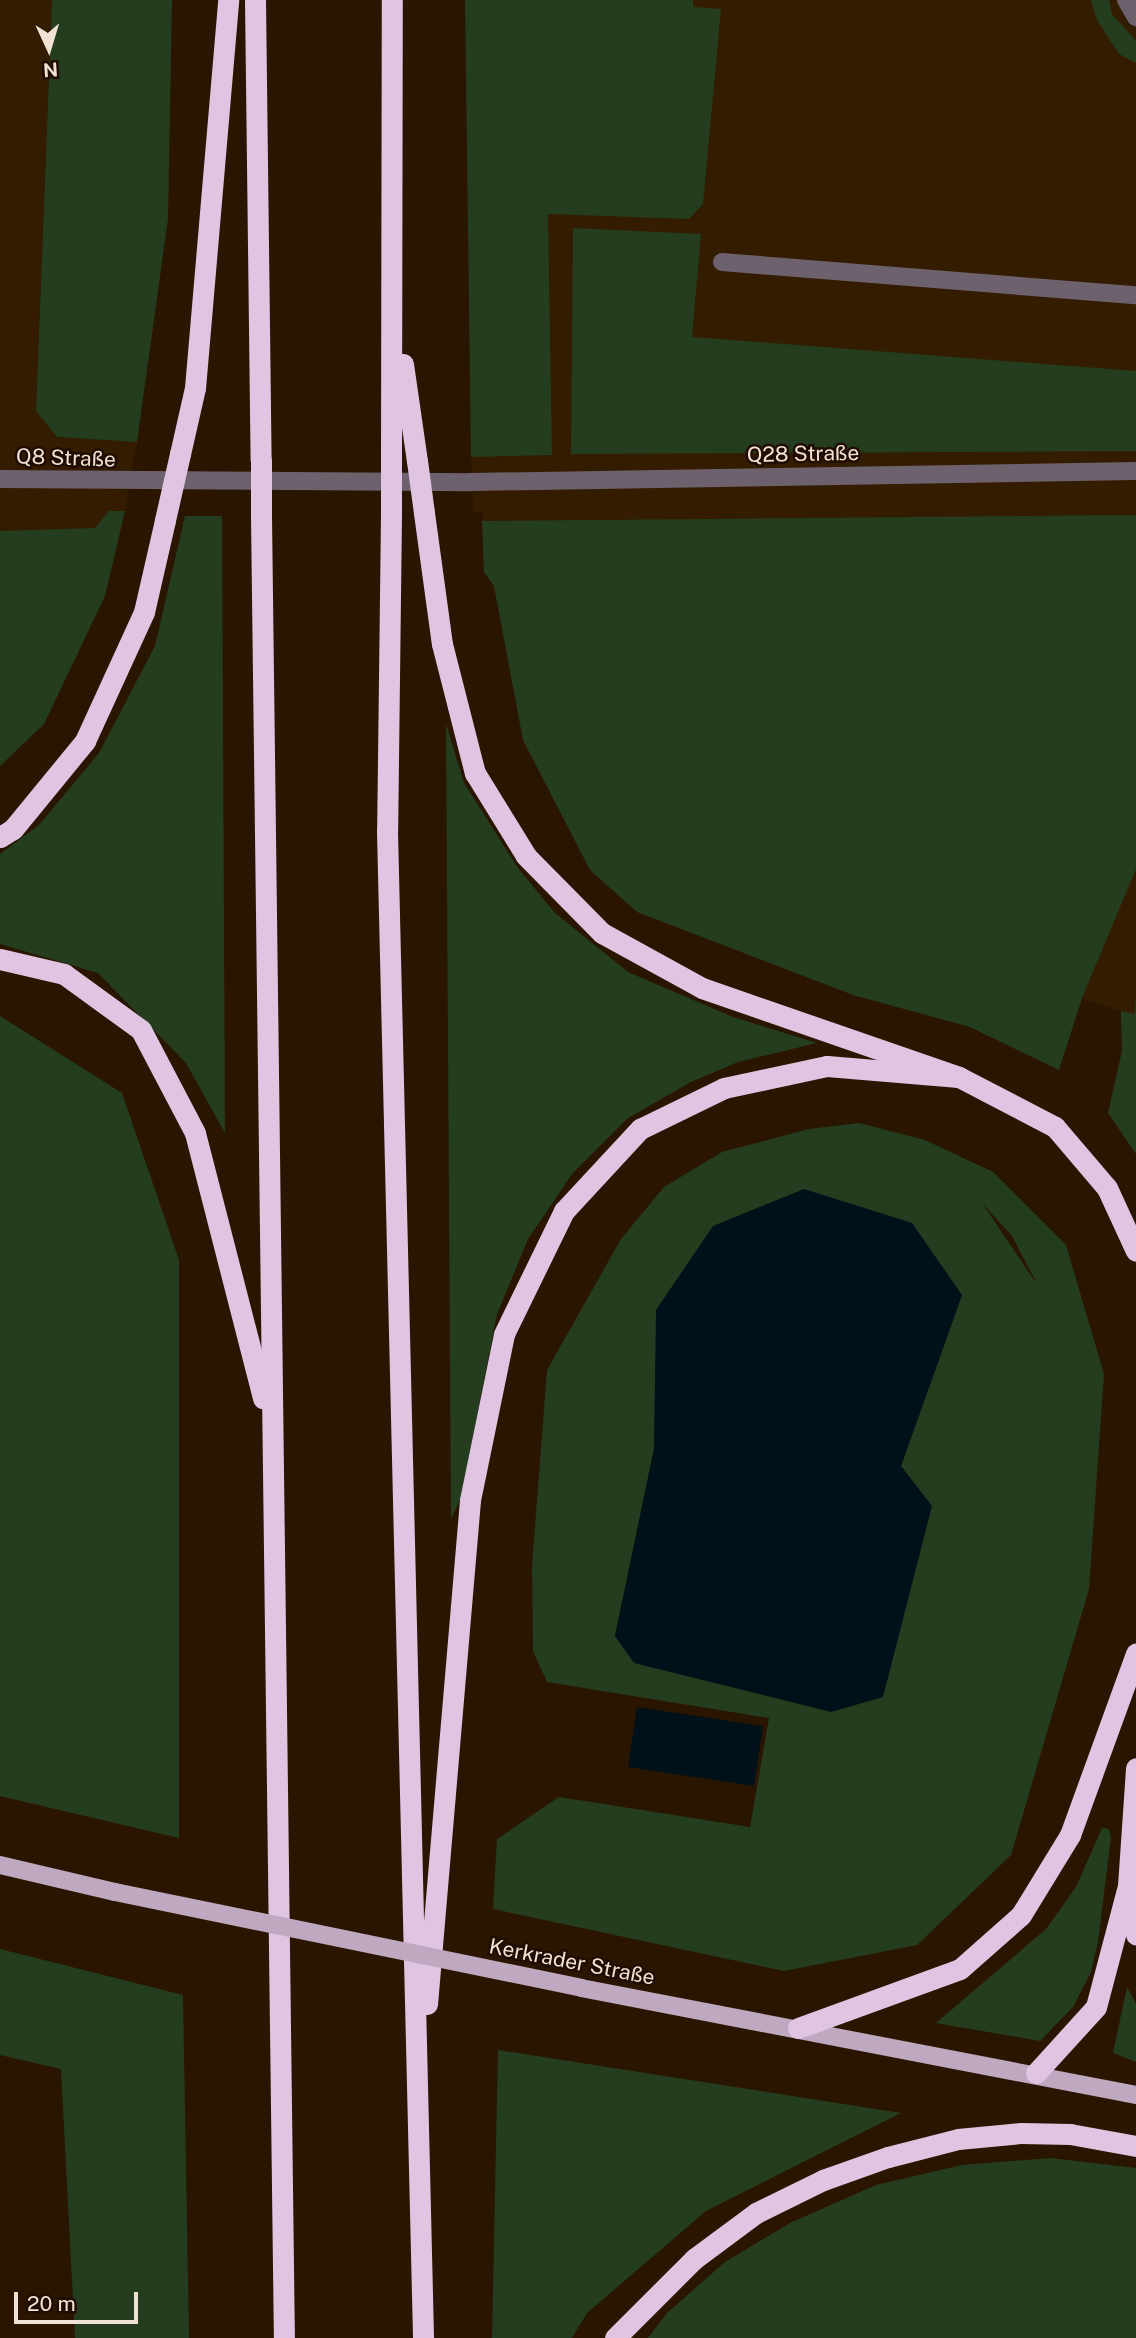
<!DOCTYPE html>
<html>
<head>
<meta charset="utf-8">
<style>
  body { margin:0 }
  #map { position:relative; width:1136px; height:2338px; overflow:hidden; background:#2a1600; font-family:"Public Sans",sans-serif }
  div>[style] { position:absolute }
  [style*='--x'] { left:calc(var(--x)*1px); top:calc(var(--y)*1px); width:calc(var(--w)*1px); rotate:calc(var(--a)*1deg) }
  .built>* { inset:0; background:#341c00 }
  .green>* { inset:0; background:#243d1f }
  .water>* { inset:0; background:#001119 }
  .lane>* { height:18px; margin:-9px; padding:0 9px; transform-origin:9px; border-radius:9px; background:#6c616d }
  .primary>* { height:18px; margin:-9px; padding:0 9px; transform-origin:9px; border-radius:9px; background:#bea9c1 }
  .highway>* { height:21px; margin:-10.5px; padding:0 10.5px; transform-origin:10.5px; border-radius:10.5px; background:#dfc5e2 }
  .primary-bridge>* { height:18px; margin:-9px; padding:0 9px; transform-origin:9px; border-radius:9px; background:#bea9c1 }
  .highway-bridge>* { height:21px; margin:-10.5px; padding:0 10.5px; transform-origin:10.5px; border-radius:10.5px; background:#dfc5e2 }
  span { translate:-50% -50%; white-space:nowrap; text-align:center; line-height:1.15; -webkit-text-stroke:5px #200d00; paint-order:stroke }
  .street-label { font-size:21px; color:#f0e2d4 }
  .north { position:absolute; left:14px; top:14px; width:70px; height:70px; -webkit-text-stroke:5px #200d00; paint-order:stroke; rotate:176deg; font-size:19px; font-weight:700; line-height:28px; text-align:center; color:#f0e2d4 }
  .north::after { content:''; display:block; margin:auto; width:24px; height:32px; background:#f0e2d4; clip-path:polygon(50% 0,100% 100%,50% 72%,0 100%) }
  .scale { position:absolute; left:14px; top:2292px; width:124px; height:32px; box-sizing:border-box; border:4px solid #f0e2d4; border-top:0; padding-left:9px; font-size:21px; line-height:24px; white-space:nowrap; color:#f0e2d4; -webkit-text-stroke:5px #200d00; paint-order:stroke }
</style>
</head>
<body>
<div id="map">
  <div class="built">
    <i style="clip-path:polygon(0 0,52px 0,36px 411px,57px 437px,137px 442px,125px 511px,109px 511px,95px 528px,0 580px)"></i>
    <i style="clip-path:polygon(503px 0,1136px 0,1136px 1066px,1122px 1051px,1121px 1011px,1082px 998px,604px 598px,484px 572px,482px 512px,473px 512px,470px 413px,500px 412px)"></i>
  </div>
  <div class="green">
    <i style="clip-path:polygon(52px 0,172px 0,168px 219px,137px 442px,57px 437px,36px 411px)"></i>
    <i style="clip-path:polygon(465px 0,693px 0,693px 7px,721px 9px,703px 204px,689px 219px,548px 214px,552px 455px,471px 457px)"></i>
    <i style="clip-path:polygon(1091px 0,1109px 0,1112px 14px,1136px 41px,1136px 63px,1119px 54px,1097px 20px)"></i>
    <i style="clip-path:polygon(573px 228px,701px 234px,692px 337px,1136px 371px,1136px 451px,571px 454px)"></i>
    <i style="clip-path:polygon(109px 511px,125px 511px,105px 596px,44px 724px,0 766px,0 531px,95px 528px)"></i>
    <i style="clip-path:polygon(1136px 515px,1136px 869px,1082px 998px,1059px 1070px,970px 1027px,853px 995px,637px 912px,590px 870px,523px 740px,494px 586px,484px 572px,482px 521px)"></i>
    <i style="clip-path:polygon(185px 516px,222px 516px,225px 1133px,186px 1063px,98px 973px,0 944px,0 854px,39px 825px,99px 753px,155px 646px)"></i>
    <i style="clip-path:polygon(446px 724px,464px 783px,518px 868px,555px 913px,628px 972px,733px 1017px,817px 1043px,738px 1062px,691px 1082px,628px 1118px,572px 1174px,528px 1239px,497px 1314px,461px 1498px,451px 1519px)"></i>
    <i style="clip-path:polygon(1136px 990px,1136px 1154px,1108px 1113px,1122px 1051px,1121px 1011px,1135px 1014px)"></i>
    <i style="clip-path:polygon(0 1016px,122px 1093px,179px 1260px,179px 1838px,0 1796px)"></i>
    <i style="clip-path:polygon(evenodd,859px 1123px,925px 1140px,993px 1172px,1066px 1245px,1104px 1374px,1089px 1589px,1011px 1855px,917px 1945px,784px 1971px,493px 1909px,497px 1839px,559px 1797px,750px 1827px,769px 1718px,547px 1682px,533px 1651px,532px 1566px,547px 1370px,621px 1239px,664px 1187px,722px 1152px,809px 1129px,859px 1123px,982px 1203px,1012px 1236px,1035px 1280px,1034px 1280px,982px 1203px,859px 1123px,962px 1295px,901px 1466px,615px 1636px,654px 1449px,657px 1310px,962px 1295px)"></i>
    <i style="clip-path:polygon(1102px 1828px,1109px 1829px,1111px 1837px,1098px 1942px,1091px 1972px,1073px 2007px,1040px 2041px,936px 2023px,1046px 1929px,1076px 1887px)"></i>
    <i style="clip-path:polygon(0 1949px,183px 1995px,189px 2338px,75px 2338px,61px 2069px,0 2055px)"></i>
    <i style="clip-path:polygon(1127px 1987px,1136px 2004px,1136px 2062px,1113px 2053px)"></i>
    <i style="clip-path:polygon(498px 2050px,901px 2113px,706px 2211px,587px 2313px,572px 2338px,492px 2338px)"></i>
    <i style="clip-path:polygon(1051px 2158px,1136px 2168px,1136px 2338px,648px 2338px,667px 2313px,725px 2262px,790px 2223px,876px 2185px,962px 2165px)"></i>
  </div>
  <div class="water">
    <i style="clip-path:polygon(804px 1189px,912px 1223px,962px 1295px,901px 1466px,932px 1506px,883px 1697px,831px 1712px,634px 1663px,615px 1636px,654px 1449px,656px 1310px,713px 1226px)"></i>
    <i style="clip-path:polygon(637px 1707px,763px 1726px,754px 1786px,628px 1767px)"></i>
  </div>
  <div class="lane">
    <i style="--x:1126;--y:0;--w:20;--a:60"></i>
    <i style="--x:722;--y:262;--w:415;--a:4.6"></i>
    <i style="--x:0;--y:479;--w:471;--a:0.4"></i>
    <i style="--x:471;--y:482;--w:665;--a:-0.95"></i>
  </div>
  <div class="primary">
    <i style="--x:0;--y:1865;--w:118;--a:13.2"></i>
    <i style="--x:581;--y:1988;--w:565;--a:10.91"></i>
  </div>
  <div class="highway">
    <i style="--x:255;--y:0;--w:460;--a:89.3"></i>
    <i style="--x:403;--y:364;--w:98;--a:81.8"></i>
    <i style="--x:180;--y:454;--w:68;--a:-77.2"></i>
    <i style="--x:195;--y:388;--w:389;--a:-85.1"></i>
    <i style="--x:391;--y:458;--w:458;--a:-89.9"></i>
    <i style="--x:424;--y:513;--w:132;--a:82.2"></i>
    <i style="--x:442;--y:644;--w:133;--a:75.7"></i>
    <i style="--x:475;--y:773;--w:97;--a:58.4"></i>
    <i style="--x:526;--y:856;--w:108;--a:45.4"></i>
    <i style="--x:602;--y:933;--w:114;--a:28.8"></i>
    <i style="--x:702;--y:988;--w:272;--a:19.1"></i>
    <i style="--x:959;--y:1077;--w:108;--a:27.5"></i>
    <i style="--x:1055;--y:1127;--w:80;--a:49.6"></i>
    <i style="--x:1107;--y:1188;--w:69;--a:65.3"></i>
    <i style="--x:391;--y:515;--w:316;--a:90.7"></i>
    <i style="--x:387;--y:831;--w:1507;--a:88.63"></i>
    <i style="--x:261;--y:516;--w:1822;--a:89.28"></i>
    <i style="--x:0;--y:837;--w:15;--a:-32"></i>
    <i style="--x:13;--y:829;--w:114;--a:-50.7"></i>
    <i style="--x:85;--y:741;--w:142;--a:-65.4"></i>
    <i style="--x:144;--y:612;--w:94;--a:-77.1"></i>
    <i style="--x:0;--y:959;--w:66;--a:13.2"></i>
    <i style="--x:64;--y:974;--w:95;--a:36"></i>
    <i style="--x:141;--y:1030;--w:116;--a:62.3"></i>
    <i style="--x:195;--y:1133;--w:274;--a:75.6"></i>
    <i style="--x:1129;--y:1894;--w:41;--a:80.1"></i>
    <i style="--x:427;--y:2004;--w:506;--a:-85.12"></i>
    <i style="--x:470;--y:1500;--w:169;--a:-78.4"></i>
    <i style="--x:504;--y:1334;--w:137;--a:-64"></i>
    <i style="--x:564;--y:1211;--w:112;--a:-47.2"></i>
    <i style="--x:640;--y:1129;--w:93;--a:-26"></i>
    <i style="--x:724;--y:1088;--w:105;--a:-12.1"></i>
    <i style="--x:827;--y:1066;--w:132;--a:4.8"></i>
    <i style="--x:798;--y:2028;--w:172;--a:-20"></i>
    <i style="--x:960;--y:1969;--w:81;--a:-41.5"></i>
    <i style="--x:1021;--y:1915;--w:94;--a:-58.5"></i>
    <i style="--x:1070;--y:1835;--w:193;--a:-70"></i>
    <i style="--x:1036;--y:2073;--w:89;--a:-47.7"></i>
    <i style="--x:1096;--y:2007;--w:125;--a:-75.2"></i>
    <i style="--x:1128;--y:1886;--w:118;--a:-86.1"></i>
    <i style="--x:615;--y:2338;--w:112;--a:-45"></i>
    <i style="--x:694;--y:2259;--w:77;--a:-36.6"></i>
    <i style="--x:756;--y:2213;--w:75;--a:-26.2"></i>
    <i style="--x:823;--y:2180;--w:69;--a:-19.5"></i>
    <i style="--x:888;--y:2157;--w:72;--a:-14.4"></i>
    <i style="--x:958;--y:2139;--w:63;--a:-5.4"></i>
    <i style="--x:1021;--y:2133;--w:49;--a:1.2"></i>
    <i style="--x:1070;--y:2134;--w:67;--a:10.3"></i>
  </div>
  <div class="primary-bridge">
    <i style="--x:115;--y:1892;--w:476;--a:11.6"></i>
  </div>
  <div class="highway-bridge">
    <i style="--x:261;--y:460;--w:56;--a:90"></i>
    <i style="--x:417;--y:461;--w:52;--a:82.3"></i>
    <i style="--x:391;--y:515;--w:57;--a:-90"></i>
    <i style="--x:165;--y:520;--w:68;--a:-77.2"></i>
  </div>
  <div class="street-label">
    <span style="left:803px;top:454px;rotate:-1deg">Q28 Straße</span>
    <span style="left:66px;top:458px;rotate:2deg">Q8 Straße</span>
    <span style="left:572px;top:1962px;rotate:11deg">Kerkrader Straße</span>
  </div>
  <div class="north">N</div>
  <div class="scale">20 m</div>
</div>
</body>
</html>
